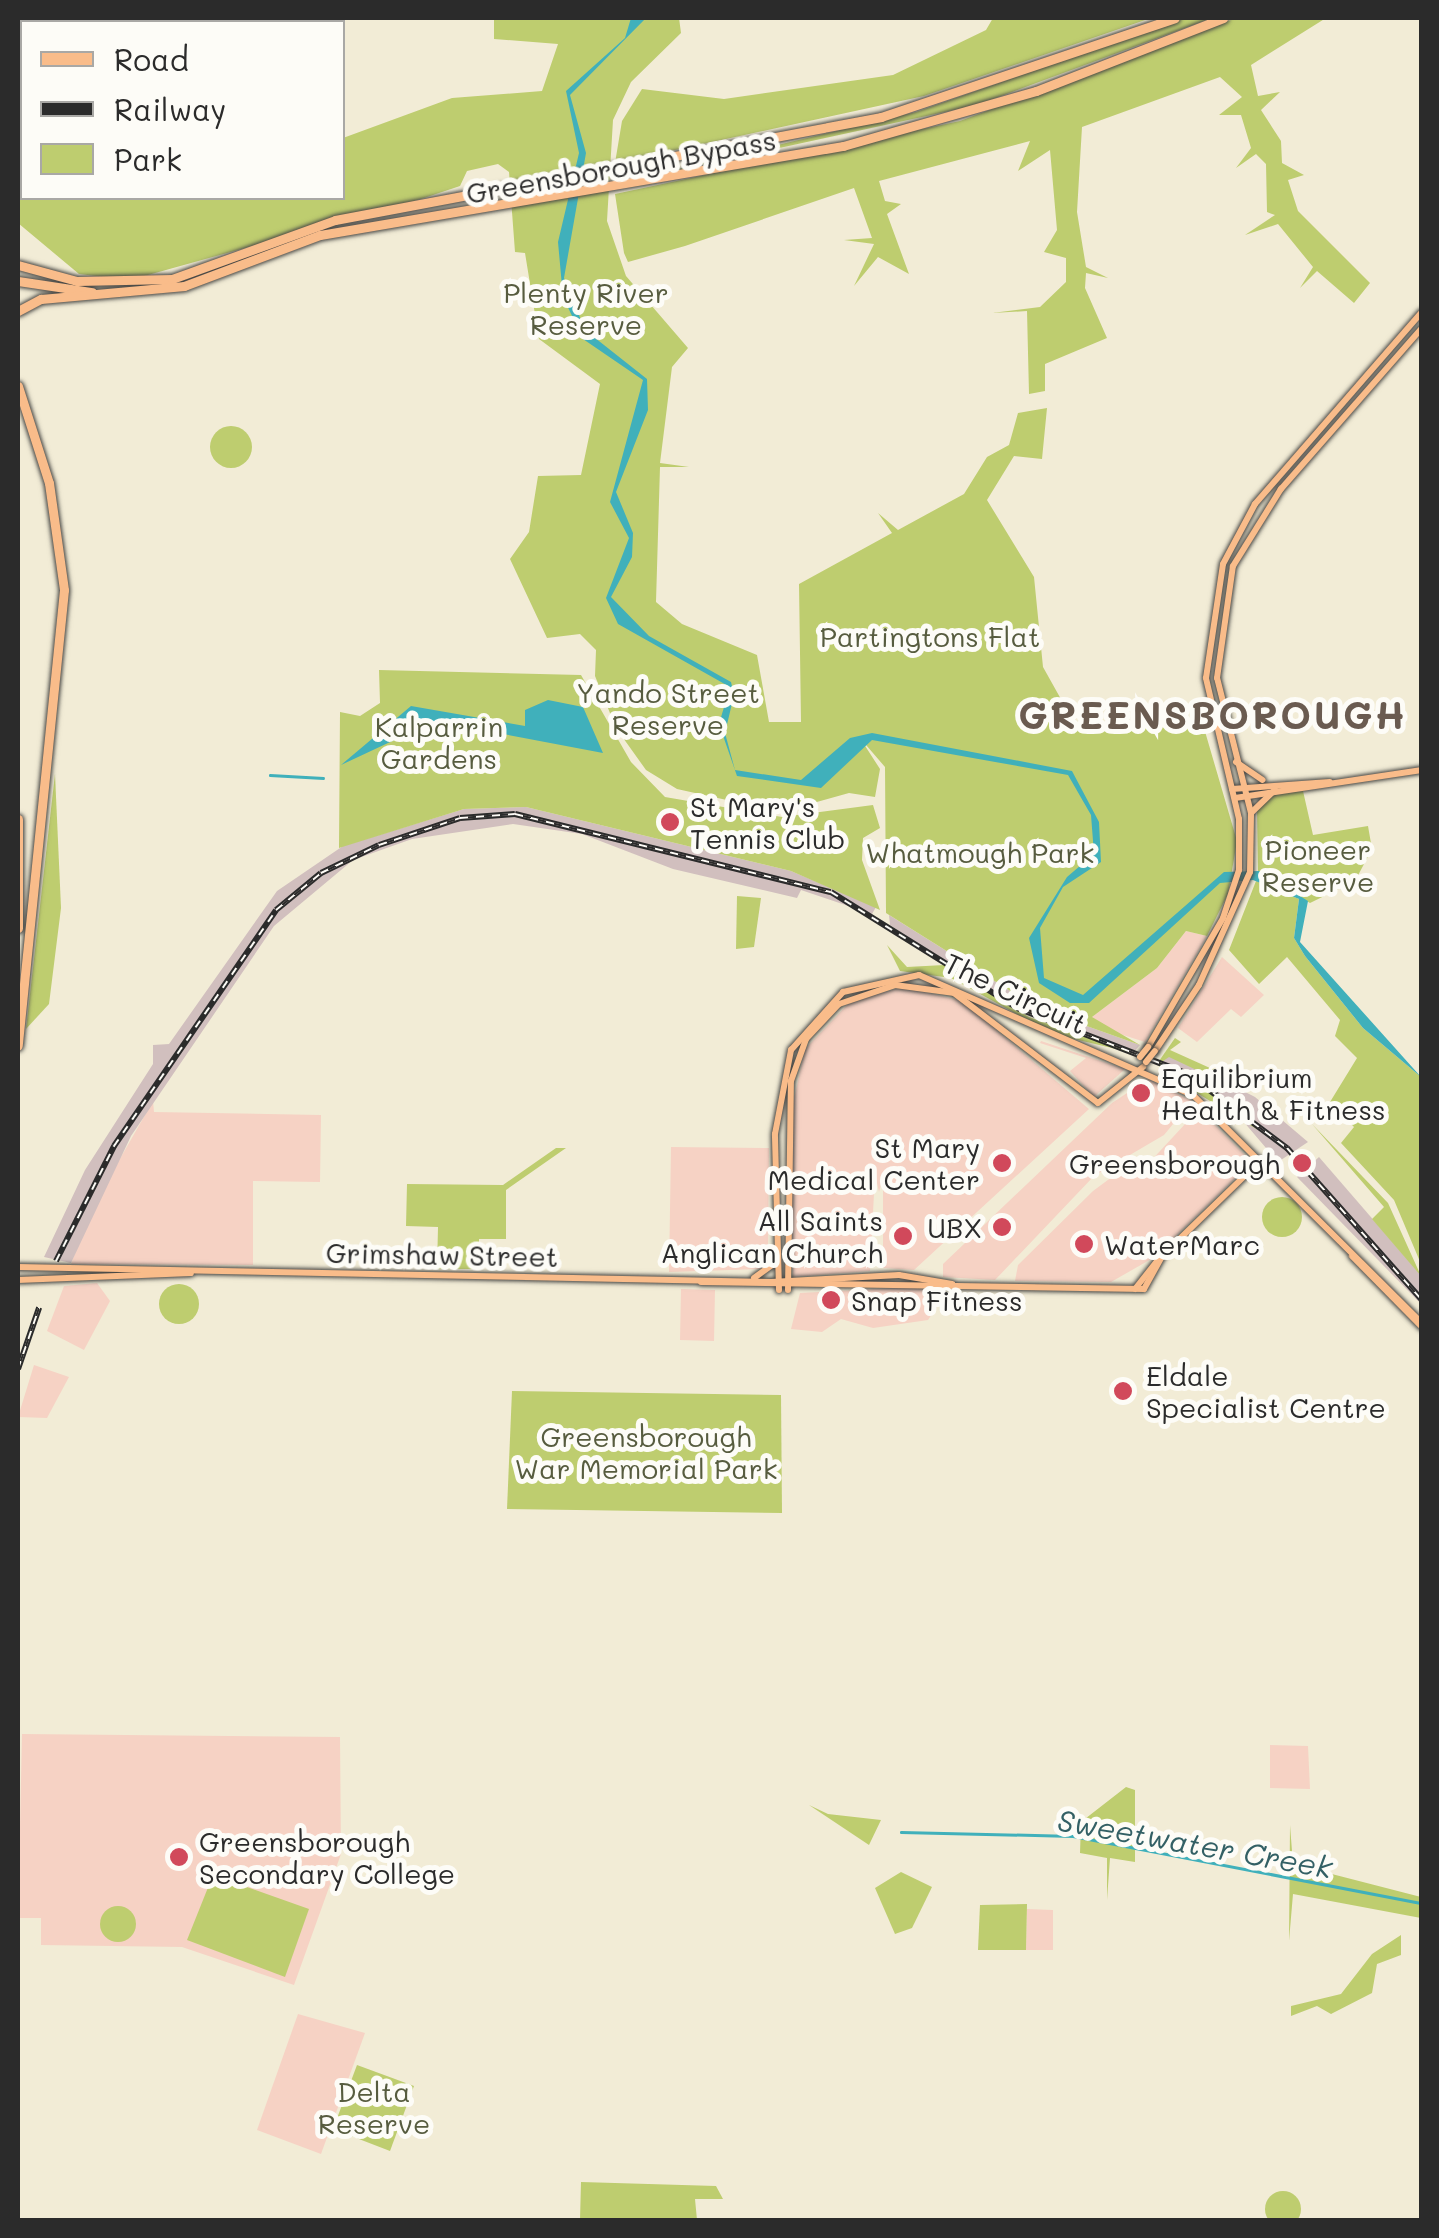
<!DOCTYPE html>
<html>
<head>
<meta charset="utf-8">
<style>
  body { margin:0 }
  #map { position:relative; width:1439px; height:2238px; overflow:hidden; background:#f2ecd6; font-family:Mali,sans-serif }
  div>[style] { position:absolute }
  [style*='--x'] { left:calc(var(--x)*1px); top:calc(var(--y)*1px); width:calc(var(--w)*1px); rotate:calc(var(--a)*1deg) }
  .built>* { inset:0; background:#f6d2c4 }
  .industrial>* { inset:0; background:#d1bfbe }
  .green>* { inset:0; background:#becd6f }
  .round { border-radius:50% }
  .water>* { inset:0; background:#40b0bb }
  .stream>* { height:2.5px; margin:-1.25px; padding:0 1.25px; transform-origin:1.25px; border-radius:1.25px; background:#40b0bb }
  .roads { filter:drop-shadow(0 0 2px #494845) drop-shadow(0 0 2px #494845) }
  .major>* { height:6px; margin:-3px; padding:0 3px; transform-origin:3px; border-radius:3px; background:#f9bc8a }
  .highway>* { height:9px; margin:-4.5px; padding:0 4.5px; transform-origin:4.5px; border-radius:4.5px; background:#f9bc8a }
  .rail>* { height:6px; margin-top:-3px; transform-origin:0; background:repeating-linear-gradient(90deg,#fdfcf7 0 8px,#2b2b2b 0 16px); box-sizing:border-box; border-block:2px solid #2b2b2b }
  .bridges { filter:drop-shadow(0 0 2px #494845) drop-shadow(0 0 2px #494845) }
  .major-bridge>* { height:6px; margin:-3px; padding:0 3px; transform-origin:3px; border-radius:3px; background:#f9bc8a }
  .dots>* { width:28px; height:28px; translate:-50% -50%; box-sizing:border-box; border:5px solid #fdfcf7; border-radius:50% }
  span { translate:-50% -50%; white-space:nowrap; text-align:center; line-height:1.15; -webkit-text-stroke:10px #fdfcf7; paint-order:stroke }
  .street-label { font-size:28px; color:#2b2b2b }
  .park-label { font-size:28px; color:#575c3f }
  .poi-label { font-size:28px; color:#2b2b2b }
  .left { translate:0 -50%; text-align:left }
  .right { translate:-100% -50%; text-align:right }
  .water-label { font-size:30px; color:#336065; font-style:italic }
  .district-label { font-size:38px; color:#6a5b50; font-weight:700; letter-spacing:2.5px }
  .frame { position:absolute; inset:0; border:20px solid #2b2b2b; pointer-events:none }
  .legend { position:absolute; left:20px; top:20px; width:325px; height:180px; box-sizing:border-box; background:#fdfcf7; border:2px solid #a9a8a5; margin:0; padding:12px 18px; list-style:none; font-size:30px; color:#2b2b2b }
  .legend li { display:flex; align-items:center; gap:20px; height:50px }
  .legend b { width:50px; border:2px solid #a9a8a5 }
</style>
</head>
<body>
<div id="map">
  <div class="built">
    <i style="clip-path:polygon(1186px 931px,1207px 936px,1145px 1042px,1095px 1026px,1092px 1017px,1157px 968px)"></i>
    <i style="clip-path:polygon(1222px 957px,1264px 995px,1241px 1017px,1231px 1009px,1197px 1042px,1178px 1028px)"></i>
    <i style="clip-path:polygon(904px 987px,962px 1001px,1089px 1109px,914px 1270px,883px 1268px,883px 1177px,879px 1192px,875px 1174px,870px 1271px,793px 1277px,787px 1131px,805px 1049px,851px 1001px)"></i>
    <i style="clip-path:polygon(1040px 1043px,1041px 1041px,1125px 1069px,1094px 1097px,1070px 1071px,1086px 1058px)"></i>
    <i style="clip-path:polygon(1148px 1079px,1192px 1101px,1164px 1135px,1094px 1176px,995px 1280px,943px 1277px,943px 1264px,1112px 1103px)"></i>
    <i style="clip-path:polygon(153px 1101px,154px 1112px,321px 1115px,320px 1182px,253px 1181px,253px 1265px,71px 1264px,89px 1213px)"></i>
    <i style="clip-path:polygon(1199px 1109px,1252px 1162px,1153px 1258px,1111px 1282px,1015px 1281px,1018px 1265px,1093px 1191px,1124px 1168px,1147px 1165px)"></i>
    <i style="clip-path:polygon(671px 1147px,769px 1148px,768px 1258px,760px 1269px,669px 1272px)"></i>
    <i style="clip-path:polygon(97px 1283px,110px 1301px,84px 1350px,47px 1331px,64px 1286px)"></i>
    <i style="clip-path:polygon(914px 1287px,946px 1293px,928px 1320px,873px 1328px,841px 1319px,822px 1332px,791px 1329px,800px 1293px)"></i>
    <i style="clip-path:polygon(681px 1289px,715px 1290px,714px 1341px,680px 1340px)"></i>
    <i style="clip-path:polygon(34px 1365px,69px 1377px,47px 1418px,18px 1417px)"></i>
    <i style="clip-path:polygon(22px 1734px,340px 1737px,341px 1854px,294px 1985px,182px 1947px,41px 1945px,41px 1918px,18px 1918px)"></i>
    <i style="clip-path:polygon(1270px 1745px,1308px 1746px,1310px 1789px,1270px 1788px)"></i>
    <i style="clip-path:polygon(1027px 1909px,1053px 1910px,1053px 1950px,1026px 1950px)"></i>
    <i style="clip-path:polygon(298px 2014px,365px 2033px,321px 2154px,257px 2130px)"></i>
  </div>
  <div class="industrial">
    <i style="clip-path:polygon(526px 807px,791px 871px,876px 907px,872px 914px,801px 890px,797px 898px,673px 869px,582px 834px,513px 824px,412px 839px,353px 860px,274px 926px,131px 1136px,71px 1263px,44px 1257px,85px 1170px,153px 1064px,153px 1045px,169px 1044px,277px 891px,343px 846px,464px 809px)"></i>
    <i style="clip-path:polygon(889px 915px,1039px 1009px,1140px 1045px,1133px 1053px,1015px 1010px,890px 925px)"></i>
    <i style="clip-path:polygon(1167px 1052px,1255px 1097px,1308px 1142px,1278px 1162px,1243px 1121px,1160px 1068px)"></i>
    <i style="clip-path:polygon(1319px 1157px,1421px 1275px,1421px 1304px,1297px 1177px)"></i>
  </div>
  <div class="green">
    <i style="clip-path:polygon(494px 18px,679px 18px,681px 33px,631px 82px,613px 120px,607px 221px,626px 276px,688px 348px,672px 367px,660px 463px,689px 467px,660px 467px,656px 602px,682px 624px,757px 655px,769px 722px,801px 722px,799px 584px,892px 533px,878px 513px,898px 530px,964px 494px,987px 457px,1009px 445px,1018px 413px,1047px 408px,1042px 459px,1014px 456px,987px 500px,1034px 577px,1043px 667px,1076px 726px,1204px 728px,1237px 841px,1228px 894px,1207px 936px,1186px 931px,1157px 968px,1092px 1017px,1140px 1045px,1039px 1009px,886px 913px,885px 767px,860px 738px,880px 769px,875px 797px,849px 793px,781px 812px,677px 789px,646px 770px,616px 728px,595px 676px,596px 650px,580px 634px,547px 638px,510px 559px,529px 532px,538px 476px,581px 475px,600px 384px,539px 339px,525px 253px,515px 252px,509px 172px,498px 164px,467px 171px,460px 186px,421px 199px,130px 280px,79px 274px,18px 223px,18px 172px,22px 198px,342px 198px,343px 138px,452px 98px,542px 91px,558px 44px,494px 39px)"></i>
    <i style="clip-path:polygon(993px 18px,1151px 18px,924px 96px,615px 163px,622px 121px,642px 89px,724px 99px,893px 75px,986px 30px)"></i>
    <i style="clip-path:polygon(1184px 18px,1212px 18px,977px 105px,614px 184px,916px 112px)"></i>
    <i style="clip-path:polygon(1236px 18px,1326px 18px,1251px 65px,1258px 96px,1280px 92px,1261px 110px,1281px 141px,1282px 163px,1304px 175px,1288px 180px,1298px 211px,1370px 283px,1354px 303px,1317px 271px,1300px 288px,1313px 267px,1278px 224px,1245px 235px,1275px 215px,1267px 212px,1266px 164px,1256px 154px,1236px 168px,1251px 148px,1241px 115px,1219px 115px,1242px 97px,1220px 77px,1082px 127px,1077px 212px,1086px 267px,1108px 278px,1086px 273px,1085px 288px,1107px 338px,1045px 364px,1045px 391px,1029px 394px,1027px 311px,992px 313px,1040px 307px,1066px 282px,1066px 258px,1044px 252px,1057px 230px,1050px 150px,1018px 171px,1030px 141px,879px 181px,885px 201px,901px 204px,887px 214px,909px 274px,878px 257px,854px 286px,874px 244px,844px 240px,872px 238px,854px 188px,685px 246px,628px 262px,624px 253px,615px 194px,960px 121px)"></i>
    <i class="round" style="left:210px;top:426px;width:42px;height:42px"></i>
    <i style="clip-path:polygon(379px 670px,581px 675px,631px 762px,665px 797px,782px 817px,873px 805px,880px 828px,863px 838px,862px 860px,880px 910px,791px 871px,526px 807px,464px 809px,339px 848px,340px 712px,360px 716px,380px 703px)"></i>
    <i style="clip-path:polygon(55px 774px,61px 908px,49px 1004px,26px 1029px)"></i>
    <i style="clip-path:polygon(1303px 791px,1313px 835px,1368px 826px,1372px 849px,1355px 881px,1310px 903px,1258px 871px,1257px 809px,1275px 794px)"></i>
    <i style="clip-path:polygon(1256px 881px,1299px 899px,1294px 938px,1305px 956px,1363px 1028px,1421px 1077px,1421px 1264px,1394px 1200px,1341px 1143px,1354px 1127px,1330px 1102px,1357px 1058px,1335px 1036px,1340px 1020px,1287px 957px,1259px 984px,1229px 950px)"></i>
    <i style="clip-path:polygon(737px 896px,761px 898px,754px 947px,736px 949px)"></i>
    <i style="clip-path:polygon(887px 945px,907px 967px,944px 965px,1029px 1017px,1133px 1053px,1053px 1034px,951px 978px,900px 971px)"></i>
    <i style="clip-path:polygon(1175px 1038px,1181px 1042px,1170px 1050px,1230px 1077px,1222px 1082px,1169px 1057px,1160px 1063px,1211px 1091px,1258px 1130px,1159px 1070px,1159px 1061px)"></i>
    <i style="clip-path:polygon(1312px 1124px,1388px 1203px,1421px 1276px,1372px 1219px,1384px 1207px)"></i>
    <i style="clip-path:polygon(556px 1148px,566px 1148px,506px 1190px,506px 1239px,479px 1239px,479px 1269px,437px 1269px,438px 1227px,406px 1226px,407px 1184px,503px 1185px)"></i>
    <i class="round" style="left:1262px;top:1197px;width:40px;height:40px"></i>
    <i class="round" style="left:159px;top:1284px;width:40px;height:40px"></i>
    <i style="clip-path:polygon(512px 1391px,781px 1395px,782px 1513px,507px 1509px)"></i>
    <i style="clip-path:polygon(1126px 1787px,1135px 1790px,1135px 1862px,1110px 1858px,1107px 1900px,1107px 1858px,1080px 1853px,1081px 1822px)"></i>
    <i style="clip-path:polygon(809px 1805px,828px 1814px,881px 1820px,869px 1845px)"></i>
    <i style="clip-path:polygon(1290px 1825px,1293px 1864px,1421px 1897px,1421px 1918px,1293px 1894px,1289px 1941px)"></i>
    <i style="clip-path:polygon(901px 1872px,932px 1887px,912px 1928px,895px 1934px,875px 1888px)"></i>
    <i style="clip-path:polygon(213px 1875px,309px 1909px,285px 1977px,187px 1940px)"></i>
    <i style="clip-path:polygon(1027px 1904px,1026px 1950px,978px 1950px,980px 1905px)"></i>
    <i class="round" style="left:100px;top:1906px;width:36px;height:36px"></i>
    <i style="clip-path:polygon(1401px 1935px,1401px 1955px,1377px 1964px,1372px 1993px,1331px 2014px,1317px 2006px,1291px 2016px,1291px 2006px,1341px 1994px,1372px 1954px)"></i>
    <i style="clip-path:polygon(357px 2065px,414px 2086px,390px 2151px,333px 2129px)"></i>
    <i style="clip-path:polygon(581px 2182px,716px 2186px,723px 2199px,695px 2199px,697px 2220px,580px 2220px)"></i>
    <i class="round" style="left:1265px;top:2191px;width:36px;height:36px"></i>
  </div>
  <div class="water">
    <i style="clip-path:polygon(631px 18px,646px 18px,570px 95px,586px 153px,564px 278px,585px 330px,647px 379px,648px 410px,616px 492px,633px 533px,632px 557px,611px 597px,649px 636px,731px 682px,734px 695px,725px 733px,735px 770px,801px 780px,850px 738px,872px 733px,1072px 771px,1099px 822px,1101px 862px,1063px 887px,1040px 928px,1044px 978px,1083px 995px,1224px 872px,1259px 871px,1308px 901px,1300px 942px,1421px 1077px,1363px 1028px,1305px 956px,1294px 938px,1299px 899px,1253px 880px,1220px 883px,1089px 1003px,1070px 1003px,1039px 983px,1029px 938px,1067px 877px,1094px 854px,1091px 815px,1068px 775px,872px 740px,821px 788px,737px 776px,719px 724px,730px 687px,618px 624px,606px 598px,629px 538px,610px 502px,643px 380px,583px 339px,563px 297px,558px 242px,579px 153px,566px 91px,625px 38px)"></i>
    <i style="clip-path:polygon(548px 700px,583px 707px,603px 753px,435px 721px,341px 765px,411px 706px,525px 726px,525px 710px)"></i>
  </div>
  <div class="stream">
    <i style="--x:270;--y:775;--w:53;--a:3.2"></i>
    <i style="--x:901;--y:1832;--w:172;--a:1.3"></i>
    <i style="--x:1073;--y:1836;--w:355;--a:10.9"></i>
  </div>
  <div class="roads">
    <div class="major">
      <i style="--x:1236;--y:762;--w:32;--a:34"></i>
      <i style="--x:1232;--y:789;--w:98;--a:-4.1"></i>
      <i style="--x:1235;--y:798;--w:189;--a:-8.5"></i>
      <i style="--x:1252;--y:812;--w:32;--a:-44"></i>
      <i style="--x:1148;--y:1047;--w:149;--a:-59.8"></i>
      <i style="--x:1223;--y:918;--w:51;--a:-71.6"></i>
      <i style="--x:1239;--y:870;--w:51;--a:-90"></i>
      <i style="--x:1239;--y:819;--w:145;--a:-103.2"></i>
      <i style="--x:1206;--y:678;--w:115;--a:-81.5"></i>
      <i style="--x:1223;--y:564;--w:68;--a:-61.9"></i>
      <i style="--x:1255;--y:504;--w:254;--a:-49"></i>
      <i style="--x:1155;--y:1051;--w:79;--a:-56.3"></i>
      <i style="--x:1199;--y:985;--w:124;--a:-65.7"></i>
      <i style="--x:1250;--y:872;--w:59;--a:-89"></i>
      <i style="--x:1251;--y:813;--w:139;--a:-104.1"></i>
      <i style="--x:1217;--y:678;--w:113;--a:-81.9"></i>
      <i style="--x:1233;--y:566;--w:91;--a:-58.1"></i>
      <i style="--x:1281;--y:489;--w:214;--a:-48.8"></i>
      <i style="--x:1352;--y:1256;--w:100;--a:45.4"></i>
      <i style="--x:18;--y:1267;--w:753;--a:1.14"></i>
      <i style="--x:771;--y:1282;--w:128;--a:-3.1"></i>
      <i style="--x:899;--y:1275;--w:54;--a:9.6"></i>
      <i style="--x:754;--y:1278;--w:26;--a:-36"></i>
      <i style="--x:18;--y:1280;--w:173;--a:-2.3"></i>
      <i style="--x:701;--y:1282;--w:443;--a:0.9"></i>
      <i style="--x:1144;--y:1289;--w:38;--a:-61"></i>
      <i style="--x:1162;--y:1256;--w:138;--a:-44.1"></i>
      <i style="--x:1135;--y:1289;--w:42;--a:-51.8"></i>
      <i style="--x:779;--y:1290;--w:156;--a:-91.5"></i>
      <i style="--x:775;--y:1134;--w:86;--a:-79.2"></i>
      <i style="--x:791;--y:1050;--w:78;--a:-48.1"></i>
      <i style="--x:843;--y:992;--w:78;--a:-12.6"></i>
      <i style="--x:919;--y:975;--w:300;--a:23.7"></i>
      <i style="--x:1194;--y:1096;--w:322;--a:44.9"></i>
      <i style="--x:788;--y:1290;--w:209;--a:-89.2"></i>
      <i style="--x:791;--y:1081;--w:45;--a:-70.3"></i>
      <i style="--x:806;--y:1039;--w:48;--a:-46.7"></i>
      <i style="--x:839;--y:1004;--w:59;--a:-18.7"></i>
      <i style="--x:895;--y:985;--w:60;--a:7.7"></i>
      <i style="--x:954;--y:993;--w:181;--a:37.4"></i>
      <i style="--x:1098;--y:1103;--w:58;--a:-38.7"></i>
    </div>
    <div class="highway">
      <i style="--x:18;--y:265;--w:61;--a:15.2"></i>
      <i style="--x:77;--y:281;--w:95;--a:-1.2"></i>
      <i style="--x:172;--y:279;--w:173;--a:-19.9"></i>
      <i style="--x:335;--y:220;--w:556;--a:-10.68"></i>
      <i style="--x:881;--y:117;--w:310;--a:-18.6"></i>
      <i style="--x:18;--y:281;--w:75;--a:8.5"></i>
      <i style="--x:18;--y:311;--w:26;--a:-28"></i>
      <i style="--x:41;--y:299;--w:144;--a:-5.2"></i>
      <i style="--x:184;--y:286;--w:145;--a:-20.6"></i>
      <i style="--x:320;--y:235;--w:531;--a:-9.66"></i>
      <i style="--x:843;--y:146;--w:201;--a:-15.9"></i>
      <i style="--x:1036;--y:91;--w:201;--a:-21.3"></i>
      <i style="--x:18;--y:386;--w:102;--a:72.3"></i>
      <i style="--x:49;--y:483;--w:108;--a:82"></i>
      <i style="--x:64;--y:590;--w:458;--a:95.8"></i>
      <i style="--x:18;--y:819;--w:109;--a:90"></i>
    </div>
  </div>
  <div class="rail">
    <i style="--x:56;--y:1261;--w:129;--a:-63.2"></i>
    <i style="--x:114;--y:1146;--w:286;--a:-55.5"></i>
    <i style="--x:276;--y:910;--w:58;--a:-39.4"></i>
    <i style="--x:321;--y:873;--w:64;--a:-25.8"></i>
    <i style="--x:379;--y:845;--w:85;--a:-18.4"></i>
    <i style="--x:460;--y:818;--w:55;--a:-4.2"></i>
    <i style="--x:515;--y:814;--w:325;--a:13.9"></i>
    <i style="--x:831;--y:892;--w:219;--a:31.9"></i>
    <i style="--x:1017;--y:1008;--w:183;--a:21.1"></i>
    <i style="--x:1188;--y:1074;--w:124;--a:36.8"></i>
    <i style="--x:1287;--y:1148;--w:203;--a:48.4"></i>
    <i style="--x:18;--y:1369;--w:65;--a:-71"></i>
  </div>
  <div class="bridges">
    <div class="major-bridge">
      <i style="--x:1140;--y:1057;--w:13;--a:-51"></i>
      <i style="--x:1146;--y:1062;--w:14;--a:-51"></i>
    </div>
  </div>
  <div class="dots">
    <i style="left:670px;top:822px;background:#d1495b"></i>
    <i style="left:1141px;top:1093px;background:#d1495b"></i>
    <i style="left:1002px;top:1163px;background:#d1495b"></i>
    <i style="left:1302px;top:1163px;background:#d1495b"></i>
    <i style="left:1002px;top:1227px;background:#d1495b"></i>
    <i style="left:903px;top:1236px;background:#d1495b"></i>
    <i style="left:1084px;top:1244px;background:#d1495b"></i>
    <i style="left:831px;top:1300px;background:#d1495b"></i>
    <i style="left:1123px;top:1391px;background:#d1495b"></i>
    <i style="left:179px;top:1857px;background:#d1495b"></i>
  </div>
  <div class="street-label">
    <span style="left:621px;top:166px;rotate:-10deg">Greensborough Bypass</span>
    <span style="left:1016px;top:993px;rotate:25deg">The Circuit</span>
    <span style="left:442px;top:1254px;rotate:1deg">Grimshaw Street</span>
  </div>
  <div class="park-label">
    <span style="left:586px;top:308px">Plenty River<br>Reserve</span>
    <span style="left:930px;top:636px">Partingtons Flat</span>
    <span style="left:668px;top:708px">Yando Street<br>Reserve</span>
    <span style="left:439px;top:742px">Kalparrin<br>Gardens</span>
    <span style="left:1318px;top:865px">Pioneer<br>Reserve</span>
    <span style="left:980px;top:852px">Whatmough Park</span>
    <span style="left:646px;top:1452px">Greensborough<br>War Memorial Park</span>
    <span style="left:374px;top:2107px">Delta<br>Reserve</span>
  </div>
  <div class="poi-label">
    <span class="left" style="left:690px;top:822px">St Mary's<br>Tennis Club</span>
    <span class="left" style="left:1161px;top:1093px">Equilibrium<br>Health &amp; Fitness</span>
    <span class="right" style="left:980px;top:1163px">St Mary<br>Medical Center</span>
    <span class="right" style="left:1280px;top:1163px">Greensborough</span>
    <span class="right" style="left:883px;top:1236px">All Saints<br>Anglican Church</span>
    <span class="right" style="left:982px;top:1227px">UBX</span>
    <span class="left" style="left:1104px;top:1244px">WaterMarc</span>
    <span class="left" style="left:851px;top:1300px">Snap Fitness</span>
    <span class="left" style="left:1146px;top:1391px">Eldale<br>Specialist Centre</span>
    <span class="left" style="left:199px;top:1857px">Greensborough<br>Secondary College</span>
  </div>
  <div class="water-label">
    <span style="left:1195px;top:1843px;rotate:10deg">Sweetwater Creek</span>
  </div>
  <div class="district-label">
    <span style="left:1213px;top:715px">GREENSBOROUGH</span>
  </div>
  <div class="frame"></div>
  <ul class="legend">
  <li><b style="height:12px;background:#f9bc8a"></b>Road</li>
  <li><b style="height:12px;background:#2b2b2b"></b>Railway</li>
  <li><b style="height:28px;background:#becd6f"></b>Park</li>
  </ul>
</div>
</body>
</html>
